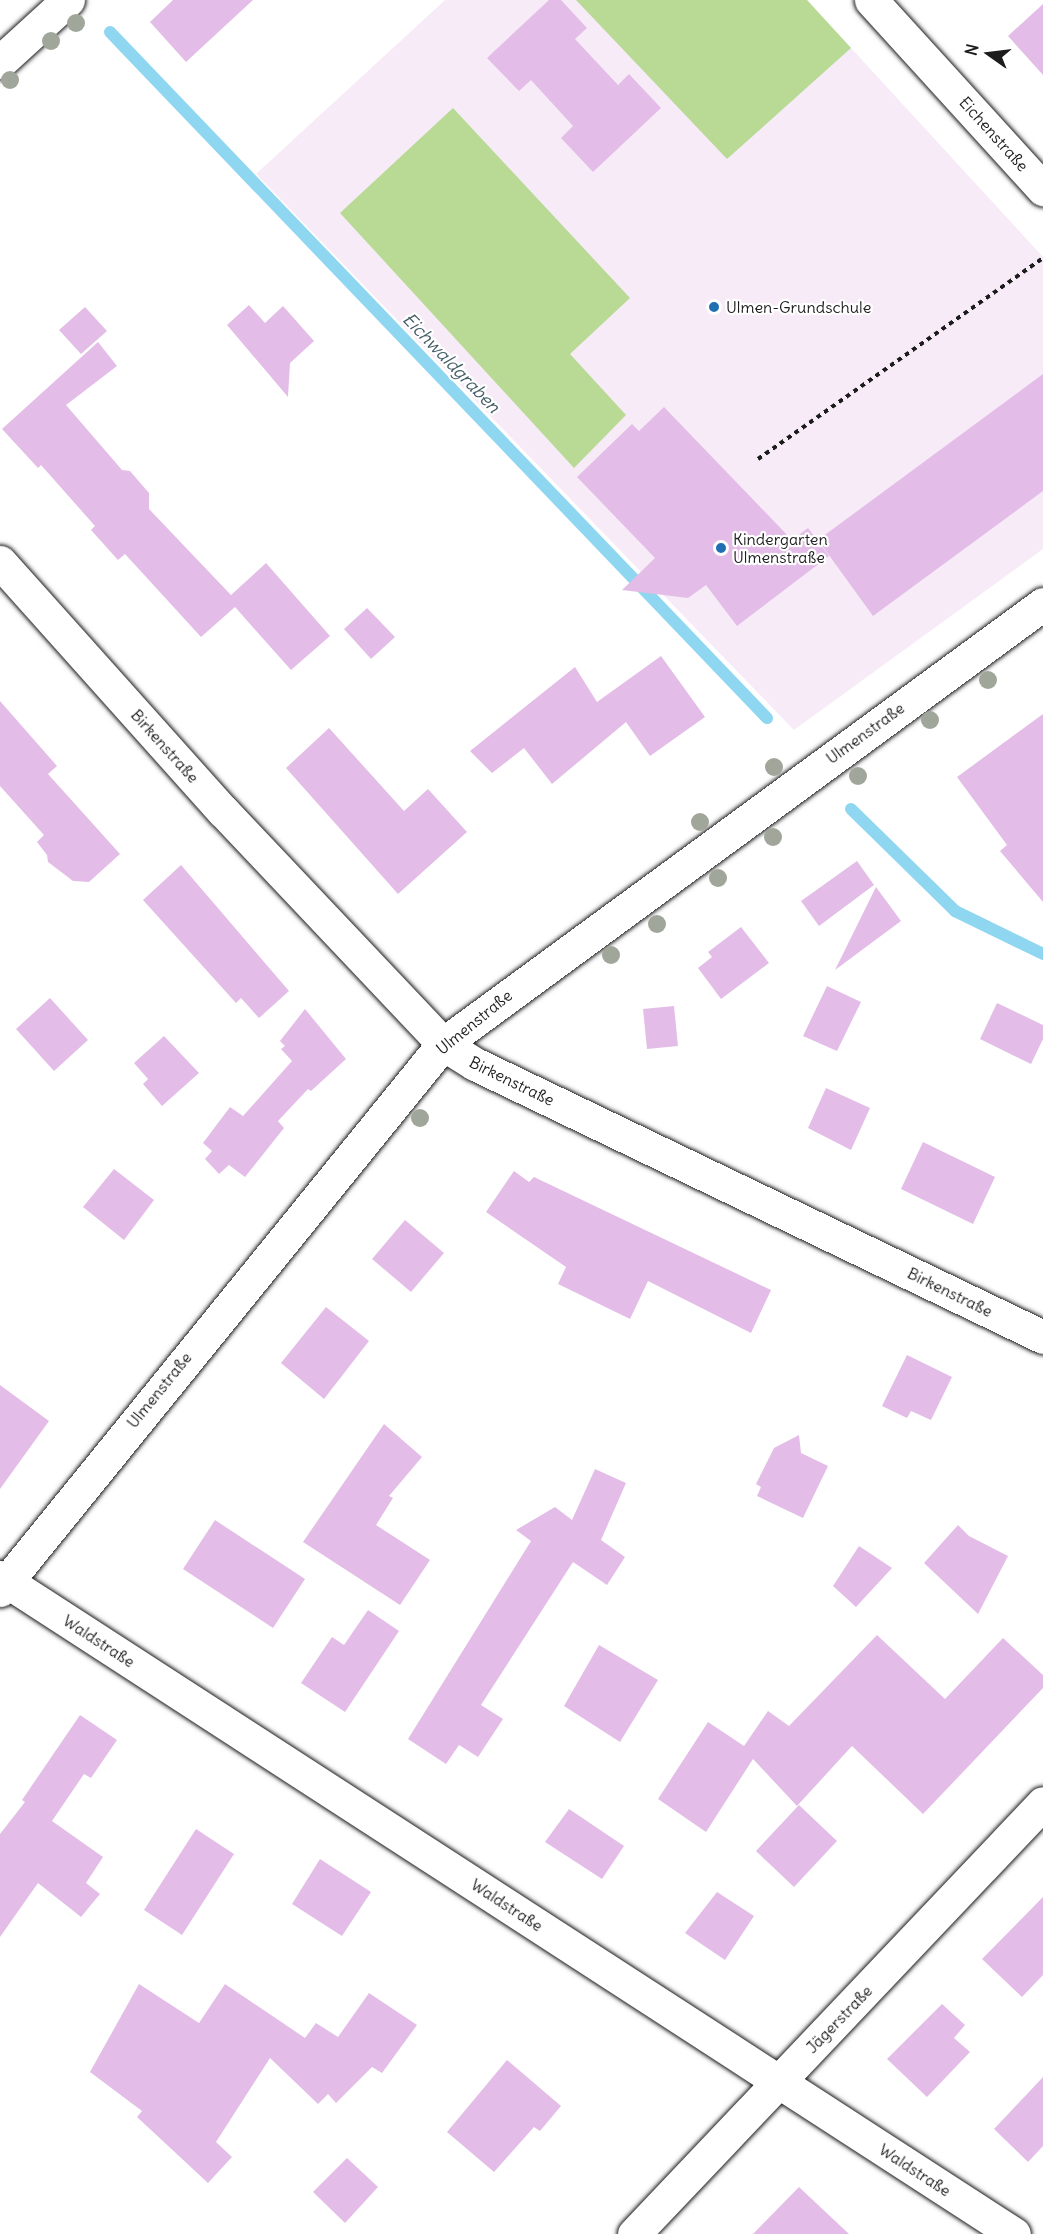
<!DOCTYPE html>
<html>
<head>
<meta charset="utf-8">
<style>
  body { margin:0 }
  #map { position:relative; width:1043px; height:2234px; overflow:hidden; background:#fff; font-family:Delius,sans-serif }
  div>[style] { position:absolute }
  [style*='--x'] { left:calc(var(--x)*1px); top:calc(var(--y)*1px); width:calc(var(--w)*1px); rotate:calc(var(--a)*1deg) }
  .built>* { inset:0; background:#f7ebf8 }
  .green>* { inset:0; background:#b8da94 }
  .stream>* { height:12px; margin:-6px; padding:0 6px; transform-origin:6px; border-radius:6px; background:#8fd6f1 }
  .building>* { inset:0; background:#e3bde7 }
  .path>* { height:4px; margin-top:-2px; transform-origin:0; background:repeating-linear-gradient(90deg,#1c1c1c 0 4.5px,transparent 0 9px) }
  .roads { filter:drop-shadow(0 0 2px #1c1c1c) drop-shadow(0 0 2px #1c1c1c) }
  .minor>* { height:33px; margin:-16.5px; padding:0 16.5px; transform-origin:16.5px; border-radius:16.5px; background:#fff }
  .trees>* { width:18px; height:18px; margin:-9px; border-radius:50%; background:#a0a699 }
  .dots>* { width:16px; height:16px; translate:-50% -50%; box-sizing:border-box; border:3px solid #fff; border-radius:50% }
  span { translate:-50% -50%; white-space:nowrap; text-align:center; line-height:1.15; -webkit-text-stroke:4.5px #fff; paint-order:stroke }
  .street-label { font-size:16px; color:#1c1c1c }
  .poi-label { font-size:16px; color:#1c1c1c }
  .left { translate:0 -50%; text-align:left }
  .water-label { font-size:18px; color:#445d67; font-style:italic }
  .north { position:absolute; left:959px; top:24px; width:60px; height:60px; -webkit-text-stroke:4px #fff; paint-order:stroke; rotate:284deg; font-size:16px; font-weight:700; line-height:24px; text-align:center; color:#1c1c1c }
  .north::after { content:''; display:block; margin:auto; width:21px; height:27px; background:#1c1c1c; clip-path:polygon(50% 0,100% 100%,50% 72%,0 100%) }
</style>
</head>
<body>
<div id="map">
  <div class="built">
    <i style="clip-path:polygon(445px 0,807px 0,1043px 257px,1043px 549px,794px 730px,256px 174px)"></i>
  </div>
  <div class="green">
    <i style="clip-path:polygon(576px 0,807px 0,851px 48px,727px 159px)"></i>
    <i style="clip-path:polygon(453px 108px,630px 298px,570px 354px,626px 415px,574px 468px,340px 213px)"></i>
  </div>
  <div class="stream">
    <i style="--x:110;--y:32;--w:950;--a:46.24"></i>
    <i style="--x:851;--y:809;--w:146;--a:44.4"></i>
    <i style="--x:955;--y:911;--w:98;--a:26"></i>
  </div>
  <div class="building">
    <i style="clip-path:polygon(173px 0,253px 0,186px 62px,150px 22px)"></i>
    <i style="clip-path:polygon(549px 0,561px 0,587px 28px,575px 39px,618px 85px,629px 74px,661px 108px,593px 172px,561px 138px,573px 126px,531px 80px,519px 91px,487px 58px)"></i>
    <i style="clip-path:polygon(1043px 4px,1043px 75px,1008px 36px)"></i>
    <i style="clip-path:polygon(249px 305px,265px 323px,283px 306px,314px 341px,290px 363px,288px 397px,227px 325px)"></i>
    <i style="clip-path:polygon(85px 307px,107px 331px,81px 354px,59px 330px)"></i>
    <i style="clip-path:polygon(98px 342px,117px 366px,66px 405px,122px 470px,130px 471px,149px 493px,149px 509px,231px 595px,266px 563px,330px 636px,291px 670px,235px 607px,201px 637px,125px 554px,118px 560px,91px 530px,95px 526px,41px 465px,38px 468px,2px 429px)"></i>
    <i style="clip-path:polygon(1043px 374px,1043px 491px,873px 616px,818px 540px)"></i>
    <i style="clip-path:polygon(664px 407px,792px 540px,808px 528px,829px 556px,737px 626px,706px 585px,688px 598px,622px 590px,655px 558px,577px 477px,632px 424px,639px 431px)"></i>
    <i style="clip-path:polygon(367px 608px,395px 637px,371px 659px,344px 629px)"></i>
    <i style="clip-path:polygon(661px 656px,705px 717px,650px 756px,626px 722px,552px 784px,524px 748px,492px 773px,470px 751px,575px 667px,597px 702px)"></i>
    <i style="clip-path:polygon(0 701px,57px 766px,48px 774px,120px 854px,89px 882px,73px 881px,48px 862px,47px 855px,37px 842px,44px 835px,0 786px)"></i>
    <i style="clip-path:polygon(1043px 714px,1043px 902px,1000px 851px,1007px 845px,957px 777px)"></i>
    <i style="clip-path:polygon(329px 728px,404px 811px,428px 789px,467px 832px,398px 894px,286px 768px)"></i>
    <i style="clip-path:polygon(857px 861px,874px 885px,819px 926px,801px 901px)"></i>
    <i style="clip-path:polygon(181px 865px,289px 991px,259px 1018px,241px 998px,236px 1003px,143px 900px)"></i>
    <i style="clip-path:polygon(876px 887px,901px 921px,835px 970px)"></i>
    <i style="clip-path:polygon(741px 927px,769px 963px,721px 999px,698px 968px,712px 957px,708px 952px)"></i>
    <i style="clip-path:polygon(827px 986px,861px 1002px,837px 1051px,803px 1036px)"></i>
    <i style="clip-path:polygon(50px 998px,88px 1040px,54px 1071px,16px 1029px)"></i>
    <i style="clip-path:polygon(997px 1003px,1043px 1025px,1043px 1039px,1031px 1064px,980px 1039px)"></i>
    <i style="clip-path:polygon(674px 1006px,678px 1046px,647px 1049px,643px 1009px)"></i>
    <i style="clip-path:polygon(305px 1009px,346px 1059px,311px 1091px,308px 1089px,278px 1121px,284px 1128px,245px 1177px,229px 1165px,219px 1174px,205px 1159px,212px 1151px,203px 1143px,230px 1107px,243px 1116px,292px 1061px,281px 1049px,285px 1046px,280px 1041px)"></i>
    <i style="clip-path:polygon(164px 1036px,199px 1073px,162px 1106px,143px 1084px,148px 1079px,134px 1063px)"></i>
    <i style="clip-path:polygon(826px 1088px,870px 1108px,851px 1150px,808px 1128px)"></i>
    <i style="clip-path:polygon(923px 1142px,995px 1177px,973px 1224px,901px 1189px)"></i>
    <i style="clip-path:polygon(114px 1169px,154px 1200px,124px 1240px,83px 1207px)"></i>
    <i style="clip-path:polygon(514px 1171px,529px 1182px,534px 1177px,771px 1290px,751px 1333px,648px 1281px,630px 1319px,558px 1284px,566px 1267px,486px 1212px)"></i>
    <i style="clip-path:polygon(405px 1220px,444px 1253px,411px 1292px,372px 1259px)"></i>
    <i style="clip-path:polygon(326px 1307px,369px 1341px,324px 1399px,281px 1363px)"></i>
    <i style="clip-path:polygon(907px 1355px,952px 1377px,931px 1420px,911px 1411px,907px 1418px,882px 1406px)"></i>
    <i style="clip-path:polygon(0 1385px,49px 1421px,0 1489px)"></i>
    <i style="clip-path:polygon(384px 1424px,422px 1457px,389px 1496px,393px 1498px,376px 1525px,430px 1560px,400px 1605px,303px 1542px)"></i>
    <i style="clip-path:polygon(799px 1435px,801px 1453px,828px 1466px,803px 1518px,757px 1496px,761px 1487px,756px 1484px,774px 1448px)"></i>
    <i style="clip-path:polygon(595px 1469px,626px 1483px,601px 1540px,625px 1557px,607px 1585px,573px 1562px,481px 1705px,503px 1719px,478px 1757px,459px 1745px,446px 1764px,408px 1739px,531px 1541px,516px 1530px,555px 1507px,572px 1520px)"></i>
    <i style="clip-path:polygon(215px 1520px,305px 1579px,273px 1628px,183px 1569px)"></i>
    <i style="clip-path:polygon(958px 1525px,969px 1536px,1008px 1556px,978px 1614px,924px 1563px)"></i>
    <i style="clip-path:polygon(859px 1546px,892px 1568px,856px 1607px,833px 1586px)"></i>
    <i style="clip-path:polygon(368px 1610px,399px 1631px,345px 1712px,301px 1683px,332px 1637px,344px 1645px)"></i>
    <i style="clip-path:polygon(877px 1635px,945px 1699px,1003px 1638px,1043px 1675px,1043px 1688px,923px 1814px,852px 1746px,797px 1806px,753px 1759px,706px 1832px,658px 1799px,708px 1722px,744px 1746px,768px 1711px,789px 1726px)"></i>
    <i style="clip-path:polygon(599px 1645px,658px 1680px,620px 1742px,564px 1706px)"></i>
    <i style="clip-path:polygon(80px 1715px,117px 1740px,91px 1778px,84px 1774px,52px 1821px,103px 1857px,86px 1883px,100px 1894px,81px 1917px,38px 1883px,0 1937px,0 1834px,25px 1802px,22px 1800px)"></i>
    <i style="clip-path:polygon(799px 1805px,837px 1841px,794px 1887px,756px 1851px)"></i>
    <i style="clip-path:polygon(569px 1809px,624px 1846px,602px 1879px,545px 1842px)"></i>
    <i style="clip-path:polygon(196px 1829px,234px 1854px,182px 1935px,144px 1910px)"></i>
    <i style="clip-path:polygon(320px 1859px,371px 1892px,342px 1936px,292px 1904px)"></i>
    <i style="clip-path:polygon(717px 1892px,754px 1916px,725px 1960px,685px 1933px)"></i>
    <i style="clip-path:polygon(1043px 1897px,1043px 1975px,1022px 1997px,982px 1959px)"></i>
    <i style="clip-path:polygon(139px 1984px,199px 2023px,225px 1984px,305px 2038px,316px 2023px,338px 2037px,369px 1993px,417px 2025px,382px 2073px,372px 2067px,336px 2103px,328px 2094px,318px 2104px,270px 2058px,216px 2142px,232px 2157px,208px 2183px,137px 2117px,142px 2111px,90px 2072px)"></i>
    <i style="clip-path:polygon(942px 2004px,965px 2025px,954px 2038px,970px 2052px,927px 2097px,887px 2059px)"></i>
    <i style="clip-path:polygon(507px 2060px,561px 2106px,540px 2131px,534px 2127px,494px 2172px,447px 2132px)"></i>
    <i style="clip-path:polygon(1043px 2077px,1043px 2146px,1028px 2162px,994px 2129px)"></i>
    <i style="clip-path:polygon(347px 2158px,378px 2187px,345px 2223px,313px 2192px)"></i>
    <i style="clip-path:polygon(799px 2187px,849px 2234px,753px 2234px)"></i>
  </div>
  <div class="path">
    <i style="--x:758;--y:459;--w:349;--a:-35.2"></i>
  </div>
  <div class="roads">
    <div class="minor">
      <i style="--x:871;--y:0;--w:256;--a:47.7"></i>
      <i style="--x:0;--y:62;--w:92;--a:-42.4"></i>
      <i style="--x:0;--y:562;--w:334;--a:48.2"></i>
      <i style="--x:223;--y:811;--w:320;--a:46.6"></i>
      <i style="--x:443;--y:1044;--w:38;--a:32"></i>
      <i style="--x:475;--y:1064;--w:630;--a:25.67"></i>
      <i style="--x:0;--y:1577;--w:1208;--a:32.94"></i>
      <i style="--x:0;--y:1590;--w:703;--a:-50.95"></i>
      <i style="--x:443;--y:1044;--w:744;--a:-36.25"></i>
      <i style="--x:634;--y:2234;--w:594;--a:-46.5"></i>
    </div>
  </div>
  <div class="trees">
    <i style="left:76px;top:23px"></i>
    <i style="left:51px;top:41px"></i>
    <i style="left:10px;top:80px"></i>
    <i style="left:988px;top:680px"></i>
    <i style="left:930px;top:720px"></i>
    <i style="left:774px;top:767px"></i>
    <i style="left:858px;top:776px"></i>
    <i style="left:700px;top:822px"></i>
    <i style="left:773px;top:837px"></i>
    <i style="left:718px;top:878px"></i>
    <i style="left:657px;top:924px"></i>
    <i style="left:611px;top:955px"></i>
    <i style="left:420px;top:1118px"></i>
  </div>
  <div class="dots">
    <i style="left:714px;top:307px;background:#1f6fb2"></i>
    <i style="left:721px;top:548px;background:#1f6fb2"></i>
  </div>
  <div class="street-label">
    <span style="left:994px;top:134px;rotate:48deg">Eichenstraße</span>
    <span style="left:865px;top:733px;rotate:-36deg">Ulmenstraße</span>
    <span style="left:165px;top:746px;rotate:48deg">Birkenstraße</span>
    <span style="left:474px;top:1022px;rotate:-39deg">Ulmenstraße</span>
    <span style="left:512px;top:1081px;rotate:26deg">Birkenstraße</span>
    <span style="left:950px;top:1292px;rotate:26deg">Birkenstraße</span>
    <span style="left:159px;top:1390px;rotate:-51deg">Ulmenstraße</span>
    <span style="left:99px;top:1641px;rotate:33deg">Waldstraße</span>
    <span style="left:507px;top:1905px;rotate:33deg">Waldstraße</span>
    <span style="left:839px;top:2019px;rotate:-46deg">Jägerstraße</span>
    <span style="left:915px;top:2170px;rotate:33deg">Waldstraße</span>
  </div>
  <div class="poi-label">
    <span class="left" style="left:726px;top:307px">Ulmen-Grundschule</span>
    <span class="left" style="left:733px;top:548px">Kindergarten<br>Ulmenstraße</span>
  </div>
  <div class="water-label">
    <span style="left:451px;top:363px;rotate:46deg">Eichwaldgraben</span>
  </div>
  <div class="north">N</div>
</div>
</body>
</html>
